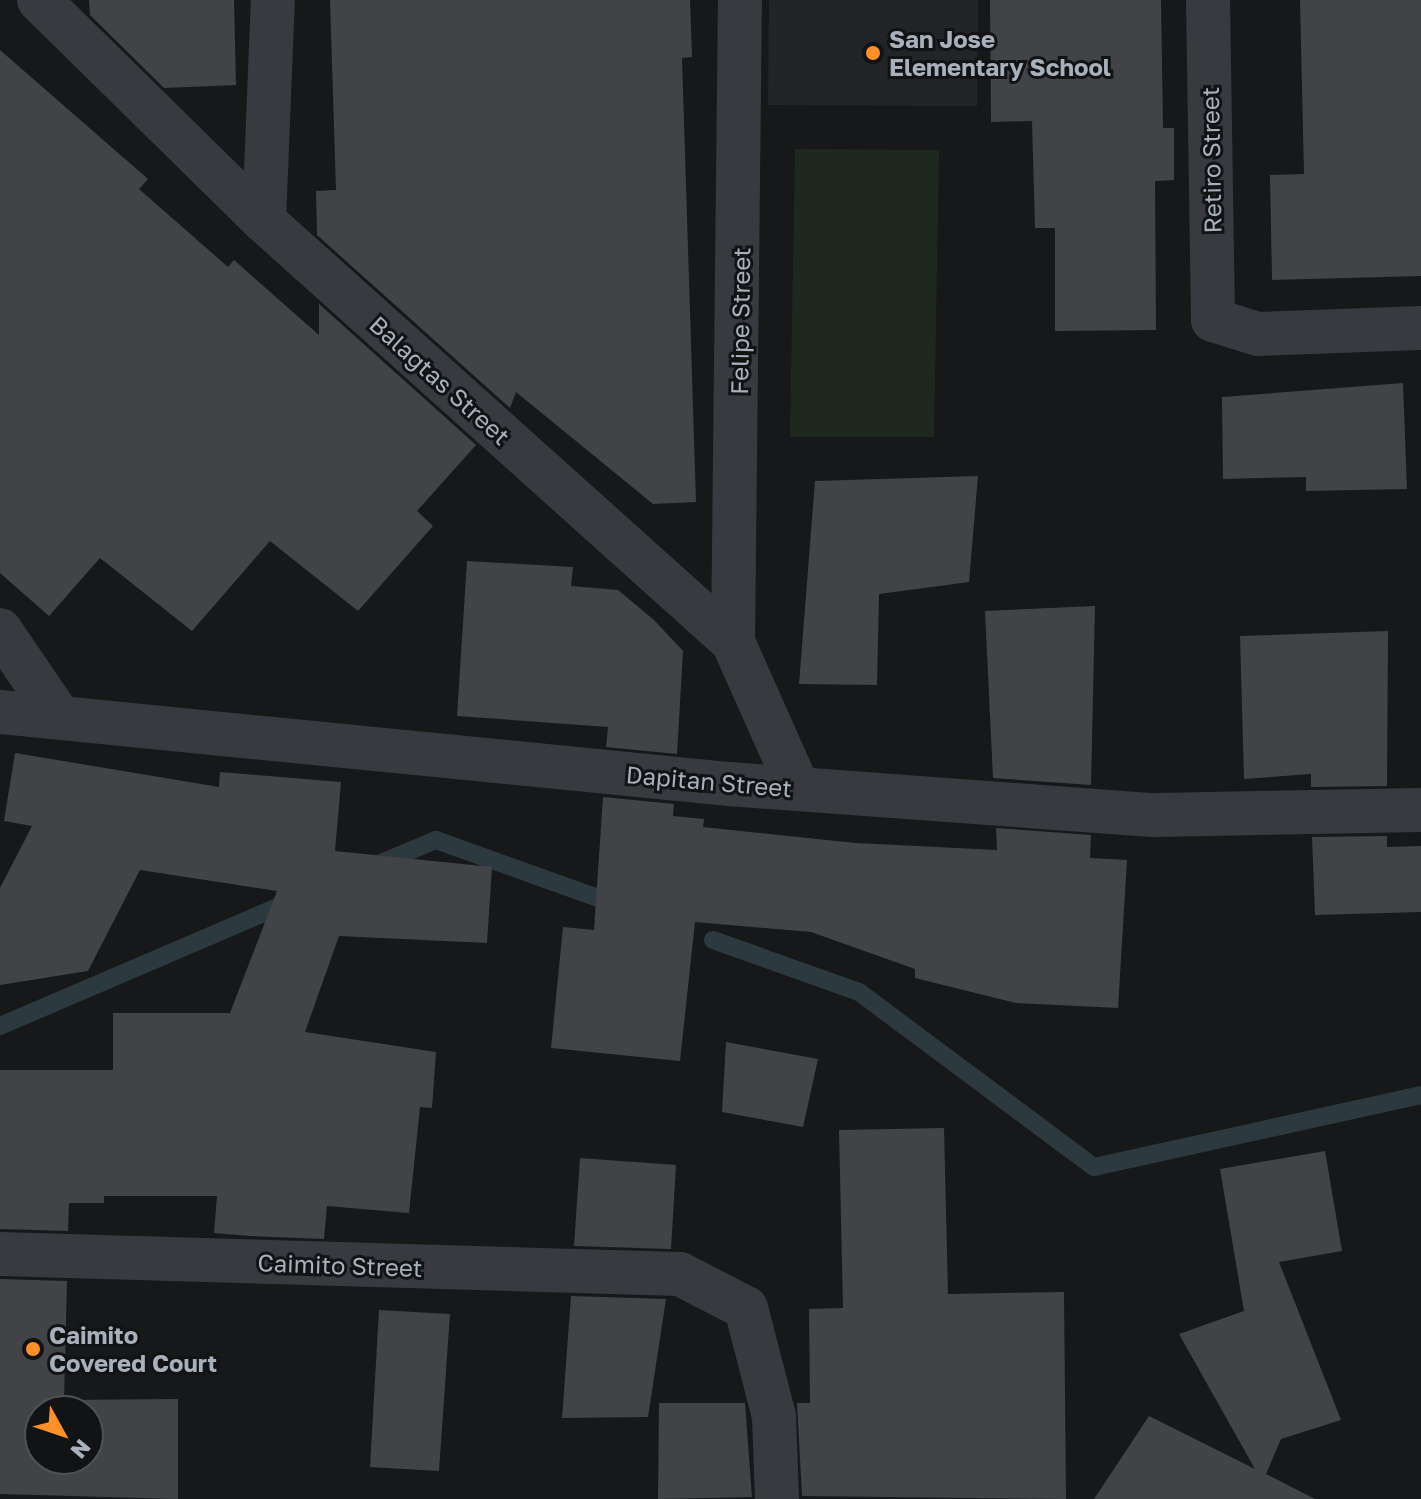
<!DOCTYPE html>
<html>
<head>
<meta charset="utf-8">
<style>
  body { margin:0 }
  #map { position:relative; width:1421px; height:1499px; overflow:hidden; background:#17181a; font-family:"Golos Text",sans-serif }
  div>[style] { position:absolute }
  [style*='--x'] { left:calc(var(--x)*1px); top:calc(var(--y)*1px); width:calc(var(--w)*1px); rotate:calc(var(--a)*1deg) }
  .built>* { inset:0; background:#232427 }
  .green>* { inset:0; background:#1f281f }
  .stream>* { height:18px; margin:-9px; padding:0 9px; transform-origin:9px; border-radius:9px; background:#2c3a3f }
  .building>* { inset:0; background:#414347 }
  .minor>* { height:44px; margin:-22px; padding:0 22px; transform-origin:22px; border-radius:22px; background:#383a3f }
  .dots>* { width:22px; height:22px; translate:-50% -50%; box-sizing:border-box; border:4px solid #121315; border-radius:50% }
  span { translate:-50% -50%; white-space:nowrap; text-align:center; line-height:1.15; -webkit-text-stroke:6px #121315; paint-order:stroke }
  .poi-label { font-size:24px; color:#a8b1bb; font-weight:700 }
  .left { translate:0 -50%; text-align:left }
  .street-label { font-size:24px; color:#a8b1bb }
  .north { position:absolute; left:24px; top:1395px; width:80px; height:80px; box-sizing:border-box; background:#121315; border:2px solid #4e5257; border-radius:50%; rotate:130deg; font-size:22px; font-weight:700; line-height:32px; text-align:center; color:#a8b1bb }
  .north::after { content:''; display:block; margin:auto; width:28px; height:36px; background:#ff902a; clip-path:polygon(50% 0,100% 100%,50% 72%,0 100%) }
</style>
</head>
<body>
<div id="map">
  <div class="built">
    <i style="clip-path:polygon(769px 0,978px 0,977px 106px,768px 105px)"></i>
  </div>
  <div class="green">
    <i style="clip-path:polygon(795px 149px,939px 150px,934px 437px,790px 437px)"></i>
  </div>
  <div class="stream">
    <i style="--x:374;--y:866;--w:67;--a:-22.8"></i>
    <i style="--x:436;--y:840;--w:195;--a:19.7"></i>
    <i style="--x:713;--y:940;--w:155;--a:19.6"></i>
    <i style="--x:859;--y:992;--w:293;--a:36.7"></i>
    <i style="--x:1094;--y:1167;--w:335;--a:-12.4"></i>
    <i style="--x:0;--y:1026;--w:318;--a:-23.2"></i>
  </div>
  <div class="building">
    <i style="clip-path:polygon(89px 0,234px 0,236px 85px,164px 88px,90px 15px)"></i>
    <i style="clip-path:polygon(330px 0,690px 0,692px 57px,682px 58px,696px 502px,653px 504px,516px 392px,510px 408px,317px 235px,316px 191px,336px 190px)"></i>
    <i style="clip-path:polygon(990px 0,1161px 0,1163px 128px,1174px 128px,1174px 180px,1155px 181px,1156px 330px,1055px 331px,1055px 228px,1035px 228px,1032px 121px,991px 122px)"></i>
    <i style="clip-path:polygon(1300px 0,1421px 0,1421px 276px,1272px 280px,1270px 175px,1304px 174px)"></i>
    <i style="clip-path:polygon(0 50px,148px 179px,139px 189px,228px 267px,234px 260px,319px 335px,319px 304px,476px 445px,417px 511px,433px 526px,358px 611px,270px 541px,192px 631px,100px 558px,49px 616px,0 573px)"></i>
    <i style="clip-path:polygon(1403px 383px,1407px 489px,1306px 491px,1306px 477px,1223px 479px,1222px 397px)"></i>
    <i style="clip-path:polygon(978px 476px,969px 582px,879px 594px,877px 685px,799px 684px,815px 481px)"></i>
    <i style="clip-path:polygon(467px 561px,573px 567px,571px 586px,618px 590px,654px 620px,683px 651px,677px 754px,606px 747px,608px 727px,457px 716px)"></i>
    <i style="clip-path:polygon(1095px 606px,1091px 785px,993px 778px,985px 611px)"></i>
    <i style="clip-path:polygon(1388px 631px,1387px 786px,1311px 787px,1311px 774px,1244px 779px,1240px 636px)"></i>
    <i style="clip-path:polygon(15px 753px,219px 787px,220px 772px,341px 782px,335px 851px,492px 867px,487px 943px,339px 936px,305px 1032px,436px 1052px,432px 1108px,420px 1107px,409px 1213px,327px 1206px,324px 1239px,250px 1236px,214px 1233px,217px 1196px,104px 1196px,104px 1203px,69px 1203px,68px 1231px,0 1229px,0 1070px,113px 1070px,113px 1013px,230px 1013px,277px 891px,140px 870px,88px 971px,0 985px,0 888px,32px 826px,4px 821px)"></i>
    <i style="clip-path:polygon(603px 797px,674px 804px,673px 816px,704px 819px,703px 827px,856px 843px,997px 850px,996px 828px,1091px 835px,1090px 858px,1127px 860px,1118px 1008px,1016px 1003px,915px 978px,915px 969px,811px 932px,695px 922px,680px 1061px,551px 1048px,563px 927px,594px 930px)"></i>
    <i style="clip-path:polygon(1387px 836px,1387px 847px,1421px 846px,1421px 912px,1315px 915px,1312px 837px)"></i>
    <i style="clip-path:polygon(726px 1042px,818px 1059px,803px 1127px,722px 1112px)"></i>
    <i style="clip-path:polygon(944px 1128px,948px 1294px,1064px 1292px,1066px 1499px,802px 1496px,797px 1403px,810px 1403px,809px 1309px,843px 1308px,839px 1130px)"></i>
    <i style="clip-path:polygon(1325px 1151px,1342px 1251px,1279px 1262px,1341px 1420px,1281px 1439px,1266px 1474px,1315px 1499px,1094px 1499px,1149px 1416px,1255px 1469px,1179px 1334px,1244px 1311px,1220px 1169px)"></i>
    <i style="clip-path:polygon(580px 1158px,676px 1165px,671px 1249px,574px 1246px)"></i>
    <i style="clip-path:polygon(evenodd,0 1279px,67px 1281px,64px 1400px,178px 1399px,178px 1499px,0 1494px,0 1279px,40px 1411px,88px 1411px,88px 1459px,40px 1459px,40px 1411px)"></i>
    <i style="clip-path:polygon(571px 1296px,666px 1299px,648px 1417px,562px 1418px)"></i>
    <i style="clip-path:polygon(379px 1310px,450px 1314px,439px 1471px,370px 1467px)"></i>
    <i style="clip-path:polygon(659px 1403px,745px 1403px,752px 1497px,658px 1499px)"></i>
  </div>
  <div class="minor">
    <i style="--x:39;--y:0;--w:315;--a:44.5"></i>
    <i style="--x:264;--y:221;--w:630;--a:41.91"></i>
    <i style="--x:733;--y:642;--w:160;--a:66"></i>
    <i style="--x:1208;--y:0;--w:320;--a:89.1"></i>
    <i style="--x:1213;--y:320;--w:47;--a:17.3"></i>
    <i style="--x:1258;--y:334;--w:163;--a:-2.1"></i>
    <i style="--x:264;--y:221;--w:221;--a:-87.7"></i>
    <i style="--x:0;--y:630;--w:103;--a:55.7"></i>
    <i style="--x:733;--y:642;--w:642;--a:-89.38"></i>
    <i style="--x:0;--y:712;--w:733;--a:5.64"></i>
    <i style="--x:729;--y:784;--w:428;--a:4.2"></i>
    <i style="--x:1156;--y:815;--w:265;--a:-1.1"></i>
    <i style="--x:0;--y:1254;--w:680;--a:1.68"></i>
    <i style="--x:680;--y:1274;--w:74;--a:27.3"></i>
    <i style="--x:746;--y:1308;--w:112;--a:75.5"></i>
    <i style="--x:774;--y:1416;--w:83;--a:87.9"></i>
  </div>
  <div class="dots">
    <i style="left:873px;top:53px;background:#ff902a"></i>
    <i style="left:33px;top:1349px;background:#ff902a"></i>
  </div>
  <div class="poi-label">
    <span class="left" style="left:889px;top:53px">San Jose<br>Elementary School</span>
    <span class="left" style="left:49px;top:1349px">Caimito<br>Covered Court</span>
  </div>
  <div class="street-label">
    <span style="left:1211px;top:160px;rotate:-91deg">Retiro Street</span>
    <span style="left:740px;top:321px;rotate:-89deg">Felipe Street</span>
    <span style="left:440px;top:380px;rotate:42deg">Balagtas Street</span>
    <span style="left:709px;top:781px;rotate:5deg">Dapitan Street</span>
    <span style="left:340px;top:1265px;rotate:2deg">Caimito Street</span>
  </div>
  <div class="north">N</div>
</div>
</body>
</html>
